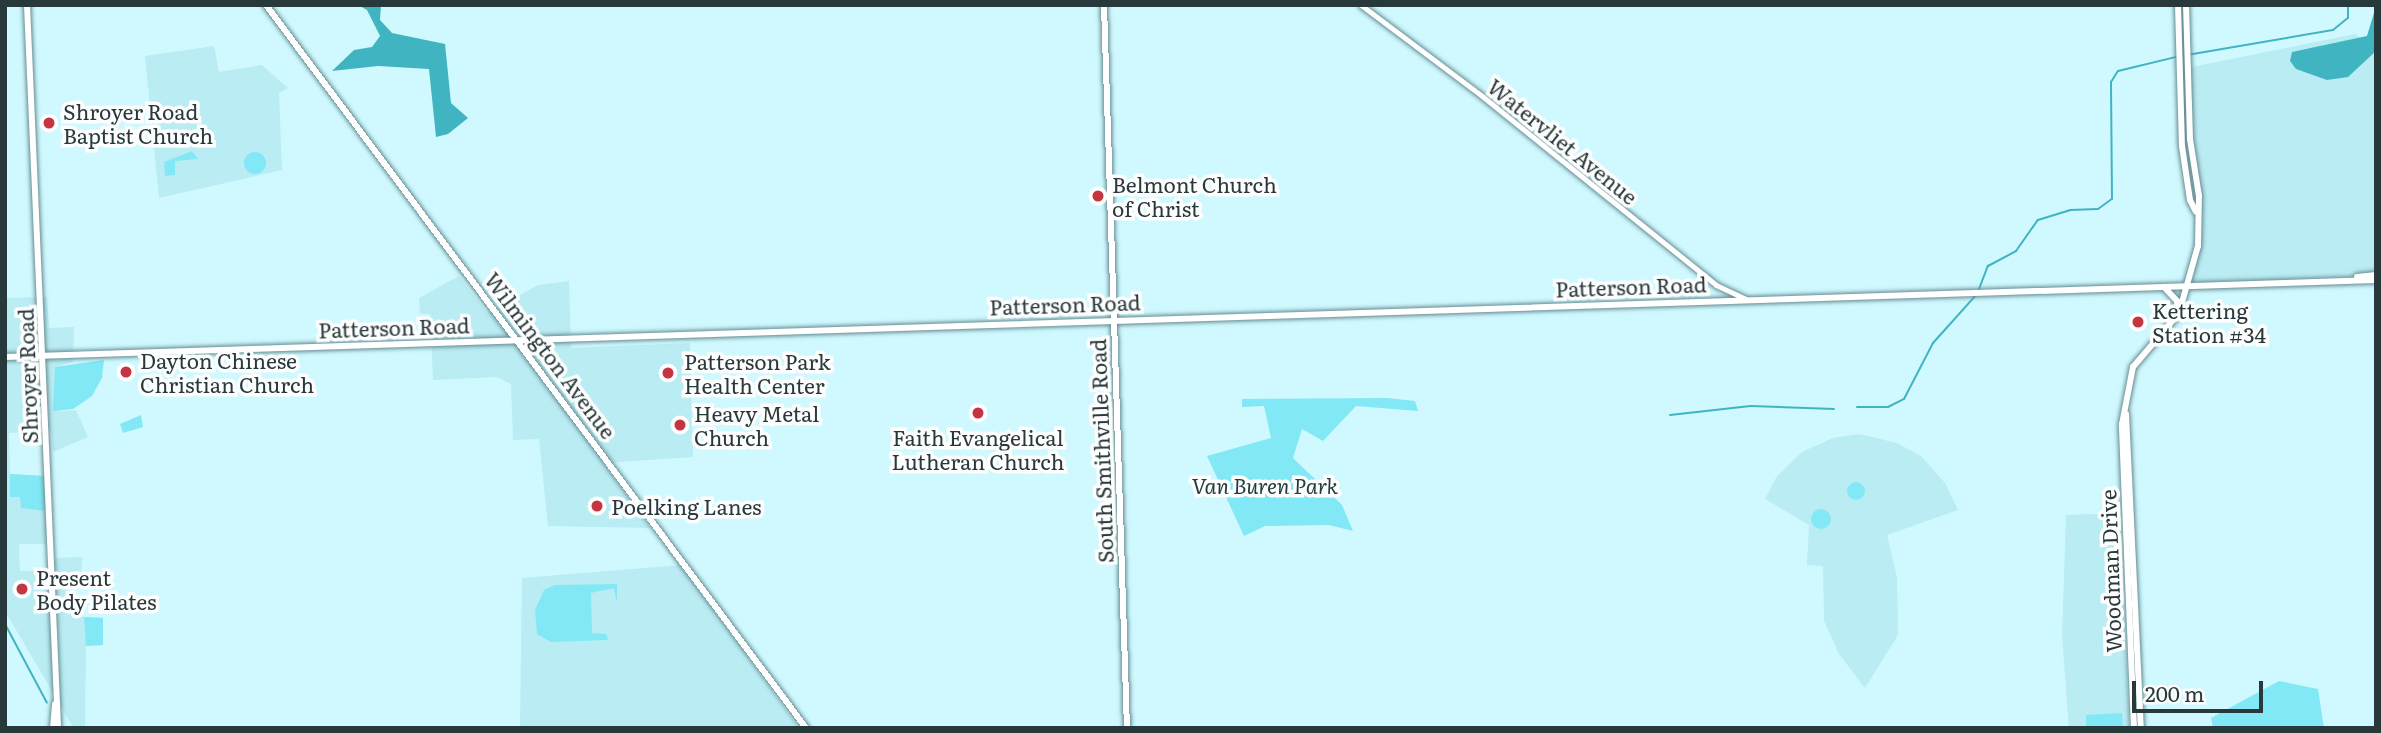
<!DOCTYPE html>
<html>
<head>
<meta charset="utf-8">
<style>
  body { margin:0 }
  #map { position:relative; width:2381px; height:733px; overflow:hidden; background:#cff9ff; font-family:Literata,serif }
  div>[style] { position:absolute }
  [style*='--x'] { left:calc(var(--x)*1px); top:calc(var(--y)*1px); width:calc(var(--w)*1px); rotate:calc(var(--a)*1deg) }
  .built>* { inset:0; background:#baecf3 }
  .green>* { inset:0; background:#82e8f6 }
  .round { border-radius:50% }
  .water>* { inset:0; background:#41b4c2 }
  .stream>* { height:2px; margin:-1px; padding:0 1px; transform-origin:1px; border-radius:1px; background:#41b4c2 }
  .roads { filter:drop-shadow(0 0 2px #668c92) drop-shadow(0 0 2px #668c92) }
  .minor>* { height:5px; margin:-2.5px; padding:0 2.5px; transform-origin:2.5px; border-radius:2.5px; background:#fff }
  .major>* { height:6px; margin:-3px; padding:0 3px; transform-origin:3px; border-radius:3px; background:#fff }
  .dots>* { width:19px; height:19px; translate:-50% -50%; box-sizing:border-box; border:4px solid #fdfdfd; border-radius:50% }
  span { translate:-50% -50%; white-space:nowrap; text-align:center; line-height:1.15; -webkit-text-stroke:7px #fdfdfd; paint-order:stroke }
  .poi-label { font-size:21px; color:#28393b }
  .left { translate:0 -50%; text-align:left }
  .street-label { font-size:21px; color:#28393b }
  .park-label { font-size:21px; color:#223c3f; font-style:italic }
  .frame { position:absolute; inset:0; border:7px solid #28393b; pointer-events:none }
  .scale { position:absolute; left:2132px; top:681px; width:131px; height:32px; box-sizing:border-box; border:4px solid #28393b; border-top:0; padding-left:9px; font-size:21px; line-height:24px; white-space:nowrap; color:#28393b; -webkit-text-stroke:5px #fdfdfd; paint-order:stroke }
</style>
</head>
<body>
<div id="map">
  <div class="built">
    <i style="clip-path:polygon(2355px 34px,2376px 49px,2376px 275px,2190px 284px,2198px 246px,2199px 196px,2190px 139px,2187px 68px)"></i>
    <i style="clip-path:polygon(214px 46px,219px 72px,262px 65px,288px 88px,279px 93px,282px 170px,159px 198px,145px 56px)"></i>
    <i style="clip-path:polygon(459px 276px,487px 313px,538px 285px,569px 281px,571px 348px,690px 343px,693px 457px,603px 463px,650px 528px,548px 526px,539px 439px,513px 440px,511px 384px,497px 377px,433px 380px,430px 314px,420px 314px,419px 298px)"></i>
    <i style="clip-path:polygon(47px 297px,49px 328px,74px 327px,73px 362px,55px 367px,62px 411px,76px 410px,88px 437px,53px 452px,51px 431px,9px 433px,10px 474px,45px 476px,48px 544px,19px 544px,20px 571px,48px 571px,57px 558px,82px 557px,81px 582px,69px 591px,71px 616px,103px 618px,103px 645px,86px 646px,85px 726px,73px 727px,5px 611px,5px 298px)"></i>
    <i style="clip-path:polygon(1859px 434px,1897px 443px,1921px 456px,1945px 483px,1958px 510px,1887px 535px,1897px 577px,1898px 635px,1865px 688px,1839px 654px,1824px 621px,1823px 566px,1807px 565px,1809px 525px,1765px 499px,1777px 476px,1802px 452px,1833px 438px)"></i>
    <i style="clip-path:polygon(2120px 513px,2129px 728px,2069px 728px,2062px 636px,2066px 515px)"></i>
    <i style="clip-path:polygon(681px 565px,799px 728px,520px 728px,522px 578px)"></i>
  </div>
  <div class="green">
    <i style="clip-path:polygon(192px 151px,198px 159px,175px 161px,175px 175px,165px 176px,164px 162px)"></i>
    <i class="round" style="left:244px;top:152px;width:22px;height:22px"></i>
    <i style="clip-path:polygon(104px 360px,102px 378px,92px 396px,73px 409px,53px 411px,55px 367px)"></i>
    <i style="clip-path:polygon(1387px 398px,1415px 401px,1418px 411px,1356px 406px,1323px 441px,1302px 429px,1293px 458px,1342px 505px,1353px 531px,1329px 525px,1265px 526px,1244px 536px,1207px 456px,1271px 438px,1264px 406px,1242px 407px,1242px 399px)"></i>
    <i style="clip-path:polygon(141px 415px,143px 427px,123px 433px,120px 424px)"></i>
    <i style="clip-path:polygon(10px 474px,45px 476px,46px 511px,21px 508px,20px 497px,10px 497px)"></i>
    <i class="round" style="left:1847px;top:482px;width:18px;height:18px"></i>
    <i class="round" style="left:1811px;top:509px;width:20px;height:20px"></i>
    <i style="clip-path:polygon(617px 584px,617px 603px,614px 588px,591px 593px,592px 633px,606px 634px,608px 640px,551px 642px,537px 634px,535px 610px,544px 590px,555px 585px)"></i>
    <i style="clip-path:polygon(84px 617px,103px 618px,103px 645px,86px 646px)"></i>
    <i style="clip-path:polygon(2279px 681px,2318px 689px,2324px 728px,2213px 728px,2211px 718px)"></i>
    <i style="clip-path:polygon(2122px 713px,2123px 728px,2086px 728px,2086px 715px)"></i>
  </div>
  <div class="water">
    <i style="clip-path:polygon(358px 5px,381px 5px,380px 20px,392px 33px,445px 44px,451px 103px,468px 118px,448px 134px,436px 137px,429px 69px,378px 66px,332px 71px,354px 50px,372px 47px,380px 36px,367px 10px)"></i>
    <i style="clip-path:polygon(2376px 6px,2376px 51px,2348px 77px,2327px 80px,2296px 69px,2290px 61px,2292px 52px,2367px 36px)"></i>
  </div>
  <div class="stream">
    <i style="--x:2181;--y:56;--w:154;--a:-9.7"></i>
    <i style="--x:2333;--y:30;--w:19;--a:-39"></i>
    <i style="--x:2348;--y:18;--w:13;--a:-90"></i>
    <i style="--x:1979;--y:289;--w:25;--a:-69"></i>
    <i style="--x:1988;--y:266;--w:32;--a:-28"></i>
    <i style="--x:2016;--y:251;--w:38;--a:-55"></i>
    <i style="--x:2038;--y:220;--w:34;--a:-17"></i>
    <i style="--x:2070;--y:210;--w:28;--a:-2"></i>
    <i style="--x:2098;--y:209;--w:17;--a:-36"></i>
    <i style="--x:2112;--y:199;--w:117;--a:-90.5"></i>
    <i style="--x:2111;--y:82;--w:13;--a:-58"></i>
    <i style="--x:2118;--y:71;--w:60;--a:-13.6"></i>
    <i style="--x:1857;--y:407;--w:31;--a:0"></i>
    <i style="--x:1888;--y:407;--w:18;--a:-27"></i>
    <i style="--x:1904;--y:399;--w:63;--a:-62.6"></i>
    <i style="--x:1933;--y:343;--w:66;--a:-48.1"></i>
    <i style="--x:1670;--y:415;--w:81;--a:-6.3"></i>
    <i style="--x:1751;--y:406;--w:83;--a:2.1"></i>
    <i style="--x:5;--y:624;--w:89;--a:62"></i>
  </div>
  <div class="roads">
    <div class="minor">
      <i style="--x:1361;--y:5;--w:151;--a:36.9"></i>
      <i style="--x:1482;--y:96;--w:301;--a:38.9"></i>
      <i style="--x:1716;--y:285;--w:33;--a:25"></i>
    </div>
    <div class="major">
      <i style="--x:27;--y:5;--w:724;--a:87.54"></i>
      <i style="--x:266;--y:5;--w:902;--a:53.24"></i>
      <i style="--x:1104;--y:5;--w:723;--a:88.18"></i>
      <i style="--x:2178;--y:5;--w:141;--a:88.4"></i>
      <i style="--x:2182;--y:146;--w:55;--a:81.6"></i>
      <i style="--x:2190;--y:200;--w:13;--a:63"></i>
      <i style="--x:2357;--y:277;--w:19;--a:-6"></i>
      <i style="--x:2164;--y:287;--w:19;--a:47"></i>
      <i style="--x:2177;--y:301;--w:14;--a:86"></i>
      <i style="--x:5;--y:357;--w:2372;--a:-1.86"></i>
      <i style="--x:2126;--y:414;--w:314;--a:87.3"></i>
      <i style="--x:53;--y:728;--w:24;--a:-85"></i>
      <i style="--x:2134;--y:728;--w:304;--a:-92.3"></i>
      <i style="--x:2122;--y:424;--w:58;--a:-79.1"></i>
      <i style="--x:2133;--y:367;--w:71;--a:-49.6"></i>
      <i style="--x:2179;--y:313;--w:70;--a:-74.2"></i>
      <i style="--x:2198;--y:246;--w:50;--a:-88.9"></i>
      <i style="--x:2199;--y:196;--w:58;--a:-99"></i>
      <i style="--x:2190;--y:139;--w:134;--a:-91.7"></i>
    </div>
  </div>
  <div class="dots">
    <i style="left:49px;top:123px;background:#c53541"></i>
    <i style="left:1098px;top:196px;background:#c53541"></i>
    <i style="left:2138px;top:322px;background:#c53541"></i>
    <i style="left:126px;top:372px;background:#c53541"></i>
    <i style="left:668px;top:373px;background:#c53541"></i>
    <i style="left:978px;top:413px;background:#c53541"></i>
    <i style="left:680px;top:425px;background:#c53541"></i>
    <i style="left:597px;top:506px;background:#c53541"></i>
    <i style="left:22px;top:589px;background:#c53541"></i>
  </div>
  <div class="poi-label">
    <span class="left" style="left:63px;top:123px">Shroyer Road<br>Baptist Church</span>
    <span class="left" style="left:1112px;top:196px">Belmont Church<br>of Christ</span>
    <span class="left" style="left:2152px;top:322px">Kettering<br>Station #34</span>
    <span class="left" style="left:140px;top:372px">Dayton Chinese<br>Christian Church</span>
    <span class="left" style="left:684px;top:373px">Patterson Park<br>Health Center</span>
    <span class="left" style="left:694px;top:425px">Heavy Metal<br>Church</span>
    <span style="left:978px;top:449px">Faith Evangelical<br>Lutheran Church</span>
    <span class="left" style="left:611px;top:506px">Poelking Lanes</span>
    <span class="left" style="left:36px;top:589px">Present<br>Body Pilates</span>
  </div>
  <div class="street-label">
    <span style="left:1563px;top:141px;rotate:39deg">Watervliet Avenue</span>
    <span style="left:1631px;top:286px;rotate:-2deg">Patterson Road</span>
    <span style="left:1065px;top:304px;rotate:-2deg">Patterson Road</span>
    <span style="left:394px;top:327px;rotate:-2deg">Patterson Road</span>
    <span style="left:551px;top:355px;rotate:53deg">Wilmington Avenue</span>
    <span style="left:27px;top:376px;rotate:-92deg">Shroyer Road</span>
    <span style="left:1101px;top:451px;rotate:-92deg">South Smithville Road</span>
    <span style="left:2110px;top:571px;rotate:-92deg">Woodman Drive</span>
  </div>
  <div class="park-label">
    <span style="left:1265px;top:485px">Van Buren Park</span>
  </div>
  <div class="frame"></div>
  <div class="scale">200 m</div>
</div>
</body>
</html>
